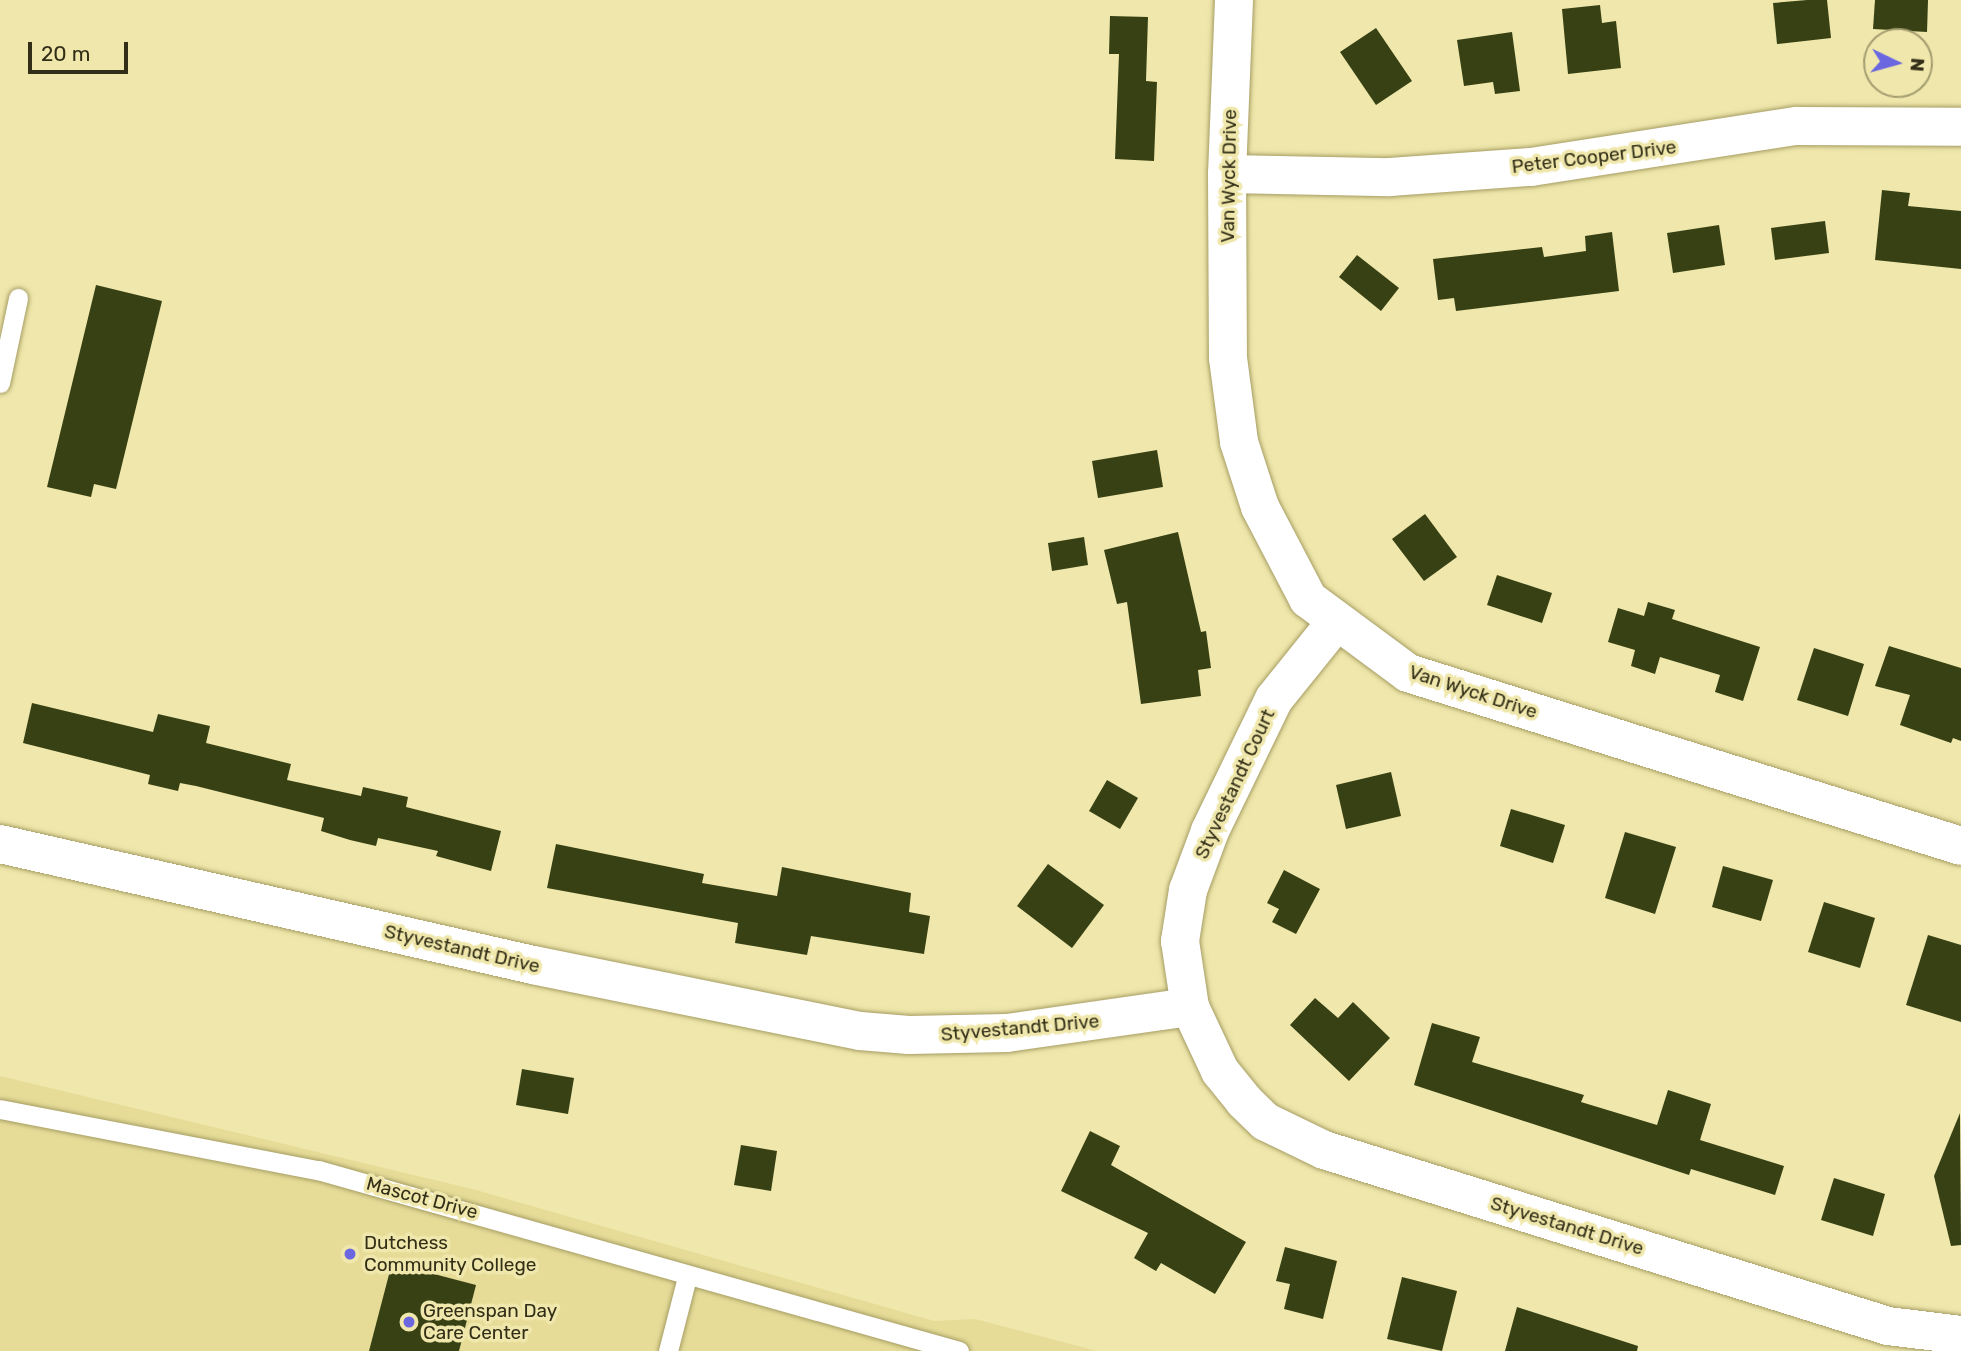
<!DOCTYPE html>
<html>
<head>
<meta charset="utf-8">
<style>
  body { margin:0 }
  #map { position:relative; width:1961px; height:1351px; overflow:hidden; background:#efe7ab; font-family:Rubik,sans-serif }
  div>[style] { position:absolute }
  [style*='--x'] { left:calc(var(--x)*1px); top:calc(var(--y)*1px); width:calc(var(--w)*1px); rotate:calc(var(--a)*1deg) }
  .built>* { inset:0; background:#e6dc98 }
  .building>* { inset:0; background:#374114 }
  .roads { filter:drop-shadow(0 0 2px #a69d64) drop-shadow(0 0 2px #a69d64) }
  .lane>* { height:19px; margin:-9.5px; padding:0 9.5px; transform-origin:9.5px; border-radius:9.5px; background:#fff }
  .street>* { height:38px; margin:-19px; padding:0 19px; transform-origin:19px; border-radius:19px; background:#fff }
  .dots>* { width:19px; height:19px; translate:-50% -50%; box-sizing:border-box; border:4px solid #efe7ab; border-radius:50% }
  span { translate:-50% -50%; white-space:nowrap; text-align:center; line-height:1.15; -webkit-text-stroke:7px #efe7ab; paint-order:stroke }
  .street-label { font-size:19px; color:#322e17 }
  .poi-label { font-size:19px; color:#322e17 }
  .left { translate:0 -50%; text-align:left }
  .north { position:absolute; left:1863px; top:28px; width:70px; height:70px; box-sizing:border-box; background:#efe7ab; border:2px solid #a39d70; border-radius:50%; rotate:95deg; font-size:19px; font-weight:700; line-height:28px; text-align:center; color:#322e17 }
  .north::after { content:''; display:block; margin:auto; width:24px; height:32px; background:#6b67e1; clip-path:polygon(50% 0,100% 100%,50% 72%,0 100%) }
  .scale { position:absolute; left:28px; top:42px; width:100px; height:32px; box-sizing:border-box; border:4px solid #322e17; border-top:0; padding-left:9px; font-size:21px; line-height:24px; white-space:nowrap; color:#322e17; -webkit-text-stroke:5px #efe7ab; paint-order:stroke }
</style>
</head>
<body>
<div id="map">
  <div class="built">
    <i style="clip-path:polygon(0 1076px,476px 1190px,934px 1321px,975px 1319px,1097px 1351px,0 1351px)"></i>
  </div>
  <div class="building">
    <i style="clip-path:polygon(1807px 0,1827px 0,1831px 38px,1777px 44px,1773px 3px)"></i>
    <i style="clip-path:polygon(1875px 0,1928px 0,1927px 32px,1873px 29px)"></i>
    <i style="clip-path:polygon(1600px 5px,1602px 23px,1616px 21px,1621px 68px,1568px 74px,1562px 9px)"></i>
    <i style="clip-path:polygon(1110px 16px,1148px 17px,1146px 81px,1157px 82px,1154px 161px,1115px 159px,1119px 54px,1109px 54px)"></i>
    <i style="clip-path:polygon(1376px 28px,1412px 81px,1376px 105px,1340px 52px)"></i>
    <i style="clip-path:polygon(1512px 32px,1520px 91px,1495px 94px,1493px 82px,1464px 86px,1457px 40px)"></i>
    <i style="clip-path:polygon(1882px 190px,1910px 193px,1908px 206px,1961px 211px,1961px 269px,1875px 260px)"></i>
    <i style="clip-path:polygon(1825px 221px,1829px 253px,1775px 260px,1771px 228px)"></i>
    <i style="clip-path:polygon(1719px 225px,1725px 265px,1673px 273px,1667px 233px)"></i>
    <i style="clip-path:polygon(1612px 232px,1619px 291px,1456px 311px,1454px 298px,1438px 300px,1433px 259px,1542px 247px,1544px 257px,1586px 251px,1585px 236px)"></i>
    <i style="clip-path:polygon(1357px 255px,1399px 288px,1381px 311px,1339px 277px)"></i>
    <i style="clip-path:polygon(96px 285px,162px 301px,116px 489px,94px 484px,91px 497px,47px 487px)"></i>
    <i style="clip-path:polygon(1157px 450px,1163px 487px,1098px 498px,1092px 461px)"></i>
    <i style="clip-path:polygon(1425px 514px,1457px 557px,1424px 581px,1392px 539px)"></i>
    <i style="clip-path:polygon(1178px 532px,1201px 632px,1206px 631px,1211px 668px,1198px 670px,1201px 696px,1141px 704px,1127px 602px,1117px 604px,1104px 550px)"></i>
    <i style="clip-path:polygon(1084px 537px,1088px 565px,1052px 571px,1048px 543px)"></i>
    <i style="clip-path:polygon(1497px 575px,1552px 593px,1542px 623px,1487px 605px)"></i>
    <i style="clip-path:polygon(1648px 602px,1675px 610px,1672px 619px,1760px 647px,1743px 701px,1715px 692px,1720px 675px,1660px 657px,1655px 674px,1631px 666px,1635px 650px,1608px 642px,1618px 608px,1644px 616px)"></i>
    <i style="clip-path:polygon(1889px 646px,1961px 668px,1961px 741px,1953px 738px,1951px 743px,1900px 725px,1910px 695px,1875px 686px)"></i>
    <i style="clip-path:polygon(1814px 648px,1864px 664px,1848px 716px,1797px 700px)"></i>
    <i style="clip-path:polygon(32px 703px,153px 732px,158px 714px,210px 726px,206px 743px,291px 764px,287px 780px,361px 796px,363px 787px,408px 797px,406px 807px,501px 831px,491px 871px,436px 856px,438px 851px,378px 838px,376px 846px,350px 840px,321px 831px,324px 818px,196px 786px,180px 783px,178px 791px,148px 784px,150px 775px,23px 743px)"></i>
    <i style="clip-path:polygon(1391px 772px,1401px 816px,1346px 829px,1336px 785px)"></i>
    <i style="clip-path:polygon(1107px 780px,1138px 798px,1120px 829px,1089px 811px)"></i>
    <i style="clip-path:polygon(1511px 809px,1565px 825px,1553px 863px,1500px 846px)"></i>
    <i style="clip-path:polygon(1625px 832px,1676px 847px,1655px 914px,1605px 898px)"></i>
    <i style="clip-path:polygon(556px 844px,704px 874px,702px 883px,777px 896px,782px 867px,911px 893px,909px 912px,930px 916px,924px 954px,811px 936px,807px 955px,735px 943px,738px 923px,547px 888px)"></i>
    <i style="clip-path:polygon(1048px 864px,1104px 905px,1072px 948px,1017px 906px)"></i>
    <i style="clip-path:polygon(1723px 866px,1773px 880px,1761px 921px,1712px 907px)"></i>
    <i style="clip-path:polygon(1284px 870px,1320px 889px,1296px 934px,1272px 922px,1279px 909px,1267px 903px)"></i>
    <i style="clip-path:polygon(1824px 902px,1875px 918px,1860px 968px,1808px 952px)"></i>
    <i style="clip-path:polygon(1928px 935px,1961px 945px,1961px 1022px,1906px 1005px)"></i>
    <i style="clip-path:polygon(1315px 998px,1338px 1018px,1353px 1002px,1390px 1038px,1349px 1081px,1290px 1025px)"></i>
    <i style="clip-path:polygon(1432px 1023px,1480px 1037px,1472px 1062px,1584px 1095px,1581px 1102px,1657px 1125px,1668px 1090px,1711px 1104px,1700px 1140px,1784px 1166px,1775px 1195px,1691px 1169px,1689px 1175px,1414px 1085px)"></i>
    <i style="clip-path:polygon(522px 1069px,574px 1078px,568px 1114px,516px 1105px)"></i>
    <i style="clip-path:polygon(1960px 1113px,1961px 1245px,1951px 1246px,1934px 1176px)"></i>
    <i style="clip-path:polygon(1090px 1131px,1120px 1146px,1111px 1165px,1246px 1242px,1215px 1294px,1161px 1263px,1156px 1271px,1134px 1258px,1148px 1233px,1061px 1191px)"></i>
    <i style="clip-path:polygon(741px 1145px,777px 1151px,771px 1191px,734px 1185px)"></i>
    <i style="clip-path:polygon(1834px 1178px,1885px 1194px,1873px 1236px,1821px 1220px)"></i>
    <i style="clip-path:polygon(1285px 1247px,1337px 1261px,1323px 1319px,1284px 1309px,1290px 1284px,1276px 1281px)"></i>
    <i style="clip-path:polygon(392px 1263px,476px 1285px,459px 1351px,369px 1351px)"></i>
    <i style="clip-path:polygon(1402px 1277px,1457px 1291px,1442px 1351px,1387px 1339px)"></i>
    <i style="clip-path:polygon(1517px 1307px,1638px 1346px,1637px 1351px,1505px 1351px)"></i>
  </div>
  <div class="roads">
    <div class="lane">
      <i style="--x:0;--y:383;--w:87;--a:-78"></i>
      <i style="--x:0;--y:1109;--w:324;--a:10.9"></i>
      <i style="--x:318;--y:1170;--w:666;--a:15.77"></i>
      <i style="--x:668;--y:1351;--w:76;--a:-75.6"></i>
    </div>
    <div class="street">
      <i style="--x:1234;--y:0;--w:174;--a:92.3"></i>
      <i style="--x:1227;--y:174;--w:184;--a:89.7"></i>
      <i style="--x:1228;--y:358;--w:85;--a:82.5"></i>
      <i style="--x:1239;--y:442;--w:68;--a:72.1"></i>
      <i style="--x:1260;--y:507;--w:104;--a:62.4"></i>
      <i style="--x:1308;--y:599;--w:124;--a:36.5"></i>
      <i style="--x:1408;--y:673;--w:579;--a:17.37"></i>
      <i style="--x:1227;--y:174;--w:163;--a:1.1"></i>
      <i style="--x:1390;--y:177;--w:141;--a:-4.1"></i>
      <i style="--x:1531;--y:167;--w:269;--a:-8.8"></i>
      <i style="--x:1797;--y:126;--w:164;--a:0.3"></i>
      <i style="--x:1336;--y:622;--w:99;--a:128.8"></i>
      <i style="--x:1274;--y:699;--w:147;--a:115.9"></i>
      <i style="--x:1210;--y:831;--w:63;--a:110.4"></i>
      <i style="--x:1188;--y:890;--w:52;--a:98.9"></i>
      <i style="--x:1180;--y:941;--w:67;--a:81.4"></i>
      <i style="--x:1190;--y:1007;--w:71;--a:64.9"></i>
      <i style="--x:1220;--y:1071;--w:38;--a:51"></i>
      <i style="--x:1244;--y:1101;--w:30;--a:44"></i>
      <i style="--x:1266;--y:1122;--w:64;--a:25.8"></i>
      <i style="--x:1324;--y:1150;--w:591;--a:17.33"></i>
      <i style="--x:1888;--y:1326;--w:74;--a:7"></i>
      <i style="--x:0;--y:844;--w:547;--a:12.79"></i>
      <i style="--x:533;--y:965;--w:334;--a:11.4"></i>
      <i style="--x:860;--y:1031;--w:49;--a:4.7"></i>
      <i style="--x:909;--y:1035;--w:98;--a:-1.2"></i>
      <i style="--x:1007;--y:1033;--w:185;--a:-8.1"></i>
    </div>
  </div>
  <div class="dots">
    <i style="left:350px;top:1254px;background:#6b67e1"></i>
    <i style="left:409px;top:1322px;background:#6b67e1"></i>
  </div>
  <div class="street-label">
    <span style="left:1594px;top:157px;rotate:-7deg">Peter Cooper Drive</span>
    <span style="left:1229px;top:176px;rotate:-89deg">Van Wyck Drive</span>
    <span style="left:1473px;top:692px;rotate:18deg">Van Wyck Drive</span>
    <span style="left:1235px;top:784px;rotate:-65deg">Styvestandt Court</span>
    <span style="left:462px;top:949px;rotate:13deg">Styvestandt Drive</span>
    <span style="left:1020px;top:1028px;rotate:-5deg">Styvestandt Drive</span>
    <span style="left:422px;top:1198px;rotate:15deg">Mascot Drive</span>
    <span style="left:1567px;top:1226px;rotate:17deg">Styvestandt Drive</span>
  </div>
  <div class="poi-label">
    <span class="left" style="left:364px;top:1254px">Dutchess<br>Community College</span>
    <span class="left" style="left:423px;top:1322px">Greenspan Day<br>Care Center</span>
  </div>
  <div class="north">N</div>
  <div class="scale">20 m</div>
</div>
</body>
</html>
